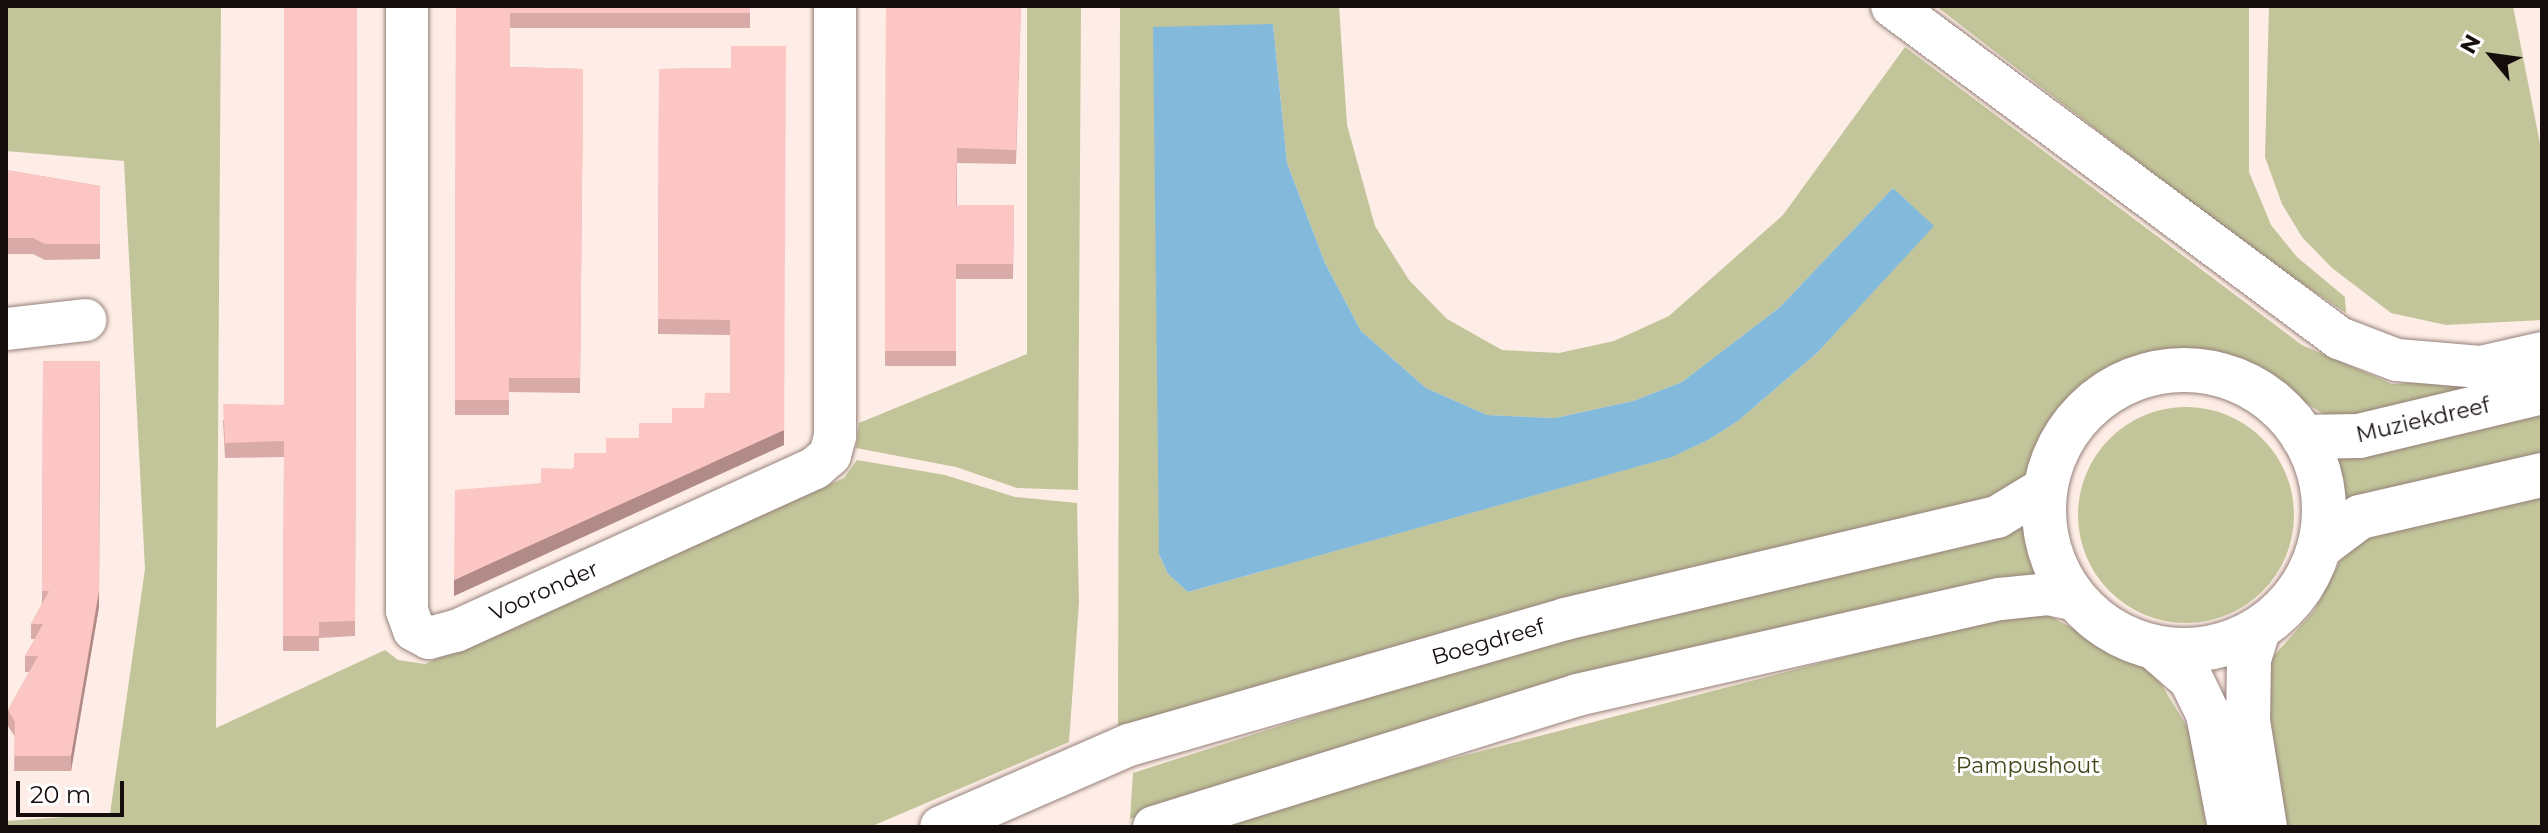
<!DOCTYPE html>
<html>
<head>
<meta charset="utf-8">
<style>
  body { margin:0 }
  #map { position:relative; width:2548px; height:833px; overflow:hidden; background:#feede6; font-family:Montserrat,sans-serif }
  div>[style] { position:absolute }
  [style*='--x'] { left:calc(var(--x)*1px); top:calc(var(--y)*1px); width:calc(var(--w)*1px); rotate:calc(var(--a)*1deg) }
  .green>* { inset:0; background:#c2c599 }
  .round { border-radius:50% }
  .water>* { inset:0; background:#83badc }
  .roads { filter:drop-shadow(0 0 2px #94817a) drop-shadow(0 0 2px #94817a) }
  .minor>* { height:42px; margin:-21px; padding:0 21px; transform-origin:21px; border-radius:21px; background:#fff }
  .major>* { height:44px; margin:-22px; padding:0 22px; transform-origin:22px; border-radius:22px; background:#fff }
  .major>.ring { margin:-22px; padding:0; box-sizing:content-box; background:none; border:44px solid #fff; border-radius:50% }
  .highway>* { height:44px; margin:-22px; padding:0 22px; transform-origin:22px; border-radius:22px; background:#fff }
  .wall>* { inset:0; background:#d8aaa8 }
  .shaded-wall>* { inset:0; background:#b08b88 }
  .building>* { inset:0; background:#fbc6c3 }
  span { translate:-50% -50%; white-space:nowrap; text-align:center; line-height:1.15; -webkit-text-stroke:6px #fefefe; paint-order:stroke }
  .street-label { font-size:22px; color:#140d0b }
  .park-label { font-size:22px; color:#434418 }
  .frame { position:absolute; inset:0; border:8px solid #140d0b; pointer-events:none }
  .north { position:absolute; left:2452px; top:16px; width:80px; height:80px; -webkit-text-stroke:6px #fefefe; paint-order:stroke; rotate:299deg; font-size:22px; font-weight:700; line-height:32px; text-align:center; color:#140d0b }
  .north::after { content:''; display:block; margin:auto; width:28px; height:36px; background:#140d0b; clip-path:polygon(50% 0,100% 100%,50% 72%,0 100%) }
  .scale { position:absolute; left:16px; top:781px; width:108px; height:36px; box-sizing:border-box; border:4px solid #140d0b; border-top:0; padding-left:10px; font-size:24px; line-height:28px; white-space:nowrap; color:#140d0b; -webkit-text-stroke:6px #fefefe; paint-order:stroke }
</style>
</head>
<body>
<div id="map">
  <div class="green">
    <i style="clip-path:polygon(6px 6px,221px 6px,216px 728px,385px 650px,398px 660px,425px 664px,844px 478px,857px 460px,945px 475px,1015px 497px,1077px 503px,1079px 602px,1069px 742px,870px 827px,6px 827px,6px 821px,110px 814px,145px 569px,124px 161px,6px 151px)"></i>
    <i style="clip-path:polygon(1027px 6px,1081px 6px,1078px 490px,1017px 488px,956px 467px,856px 448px,859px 423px,1027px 354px)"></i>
    <i style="clip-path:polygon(evenodd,1120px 6px,1339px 6px,1347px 125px,1375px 226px,1409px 280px,1447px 319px,1502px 350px,1559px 353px,1614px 341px,1669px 316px,1783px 215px,1905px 47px,2302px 345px,2392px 384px,2531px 376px,2336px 422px,2256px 371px,2221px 358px,2157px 356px,2090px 384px,2057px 422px,2026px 480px,2010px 493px,1559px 603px,1118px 726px,1120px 6px,1273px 24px,1287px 163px,1325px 263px,1361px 331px,1426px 388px,1487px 415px,1555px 418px,1633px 401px,1682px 382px,1780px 307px,1893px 188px,1933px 226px,1817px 353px,1738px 421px,1708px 440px,1671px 457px,1188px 592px,1168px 574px,1159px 554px,1273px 24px)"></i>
    <i style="clip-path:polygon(1936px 6px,2249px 6px,2249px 172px,2271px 225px,2297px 257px,2345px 297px,2346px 313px,2255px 252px)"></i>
    <i style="clip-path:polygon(2269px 6px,2513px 6px,2542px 154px,2542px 320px,2446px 325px,2391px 313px,2332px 268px,2302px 237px,2282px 204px,2265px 157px)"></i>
    <i style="clip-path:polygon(2542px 400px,2542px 454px,2343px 506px,2334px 454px)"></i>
    <i class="round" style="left:2078px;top:407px;width:216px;height:216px"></i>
    <i style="clip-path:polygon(2542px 489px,2542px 827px,2280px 827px,2263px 668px,2314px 611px,2344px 554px,2356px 540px)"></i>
    <i style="clip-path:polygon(2029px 527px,2038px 581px,1380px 736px,1130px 819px,1133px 773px,1536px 644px)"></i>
    <i style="clip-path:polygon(2046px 614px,2146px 668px,2161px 684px,2194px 738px,2206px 827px,1220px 827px,1293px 800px,1855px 654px,2001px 619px)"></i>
  </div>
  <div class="water">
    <i style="clip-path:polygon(1273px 24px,1287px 163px,1325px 263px,1361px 331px,1426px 388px,1487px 415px,1555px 418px,1633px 401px,1682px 382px,1780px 307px,1893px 188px,1934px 226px,1817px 353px,1738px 421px,1708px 440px,1672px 457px,1188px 592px,1168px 574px,1159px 554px,1153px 27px)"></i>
  </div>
  <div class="roads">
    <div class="minor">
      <i style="--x:407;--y:6;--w:605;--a:90"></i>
      <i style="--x:407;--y:611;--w:20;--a:70"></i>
      <i style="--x:414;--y:630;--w:17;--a:28"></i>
      <i style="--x:429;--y:638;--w:28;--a:-15"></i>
      <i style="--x:456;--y:631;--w:394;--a:-24.4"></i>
      <i style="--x:815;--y:468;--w:20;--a:-41"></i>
      <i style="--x:830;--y:455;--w:20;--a:-75"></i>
      <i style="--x:835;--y:436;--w:430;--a:-90"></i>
      <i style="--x:1892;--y:6;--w:557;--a:36.6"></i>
      <i style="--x:2339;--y:338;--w:62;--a:20.8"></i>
      <i style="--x:2397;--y:360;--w:84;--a:4.8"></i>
      <i style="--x:2481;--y:367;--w:63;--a:-12.9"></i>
      <i style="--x:6;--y:329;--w:80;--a:-6.5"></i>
      <i style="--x:941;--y:827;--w:205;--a:-23.6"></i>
      <i style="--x:1129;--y:745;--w:454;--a:-16.1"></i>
      <i style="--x:1565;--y:619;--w:444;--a:-13.3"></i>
      <i style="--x:1997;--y:517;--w:54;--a:-31.3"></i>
      <i style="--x:1154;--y:827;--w:443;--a:-17.3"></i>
      <i style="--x:1577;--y:695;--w:434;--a:-12.8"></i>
      <i style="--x:2000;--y:599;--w:48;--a:-5.9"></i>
      <i style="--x:2048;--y:594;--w:30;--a:12"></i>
    </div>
    <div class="major">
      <i class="ring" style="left:2044px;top:370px;width:236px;height:236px"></i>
      <i style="--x:2303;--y:437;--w:56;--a:-1"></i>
      <i style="--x:2359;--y:436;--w:188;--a:-13.5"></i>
      <i style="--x:2324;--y:544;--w:45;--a:-36.9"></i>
      <i style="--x:2360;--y:517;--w:187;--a:-13"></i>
    </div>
    <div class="highway">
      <i style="--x:2258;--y:630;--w:31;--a:107"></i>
      <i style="--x:2249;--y:660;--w:61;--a:90.9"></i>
      <i style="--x:2248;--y:721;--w:107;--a:80.9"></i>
      <i style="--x:2154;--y:647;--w:49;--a:40.9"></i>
      <i style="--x:2191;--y:679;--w:39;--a:64"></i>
      <i style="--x:2208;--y:714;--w:115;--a:79"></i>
    </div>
  </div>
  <div class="wall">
    <i style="clip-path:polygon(357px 6px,355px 636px,319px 638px,319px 651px,283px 651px,284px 457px,225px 458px,223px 420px,284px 405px)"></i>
    <i style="clip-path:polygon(456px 6px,750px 6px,750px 28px,510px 28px,510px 67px,583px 69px,580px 393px,509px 392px,509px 415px,455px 415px)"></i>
    <i style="clip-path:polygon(886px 6px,1021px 6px,1016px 164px,957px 163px,957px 205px,1014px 205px,1013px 279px,956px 279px,956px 366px,885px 366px)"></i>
    <i style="clip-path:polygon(731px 68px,784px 445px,454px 596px,541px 483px,704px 408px,730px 393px,730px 335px,658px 334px,659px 69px)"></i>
    <i style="clip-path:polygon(6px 170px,100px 186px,100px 259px,45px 260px,33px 254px,6px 254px)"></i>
    <i style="clip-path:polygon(43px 361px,99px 607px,71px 771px,14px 771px,15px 737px,8px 726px,8px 710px,29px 672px,25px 672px,25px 656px,35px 639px,31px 639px,31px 624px,42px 604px)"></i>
  </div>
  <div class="shaded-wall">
    <i style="clip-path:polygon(786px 61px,784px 445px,454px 596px,454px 580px,784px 430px)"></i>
    <i style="clip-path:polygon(100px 377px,99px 607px,71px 771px,71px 756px)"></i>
  </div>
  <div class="building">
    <i style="clip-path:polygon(284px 6px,357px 6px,355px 621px,319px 622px,319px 636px,283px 636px,284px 441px,225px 443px,223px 404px,284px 405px)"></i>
    <i style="clip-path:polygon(456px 6px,750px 6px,750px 13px,510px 13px,510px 67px,583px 69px,583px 98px,580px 378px,509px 378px,509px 400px,455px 400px)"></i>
    <i style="clip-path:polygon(886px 6px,1021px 6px,1016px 150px,957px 148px,956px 205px,1014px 205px,1013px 264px,956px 264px,956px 351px,885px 351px)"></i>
    <i style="clip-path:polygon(731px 46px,786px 46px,784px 430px,454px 580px,455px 490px,541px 483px,541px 468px,574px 469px,574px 453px,606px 453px,606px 438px,639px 438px,639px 423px,672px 423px,672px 408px,704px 408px,705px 393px,730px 393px,730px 320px,658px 319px,659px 69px,731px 68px)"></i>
    <i style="clip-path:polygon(6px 170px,100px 186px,100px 244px,45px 244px,33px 238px,6px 238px)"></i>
    <i style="clip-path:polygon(43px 361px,100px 361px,99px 591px,71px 756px,14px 756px,15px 722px,8px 710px,38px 656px,25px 656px,43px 624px,31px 624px,49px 591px,42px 591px)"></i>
  </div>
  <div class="street-label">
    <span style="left:2423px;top:420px;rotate:-13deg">Muziekdreef</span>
    <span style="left:544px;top:591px;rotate:-24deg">Vooronder</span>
    <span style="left:1488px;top:642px;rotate:-16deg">Boegdreef</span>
  </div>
  <div class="park-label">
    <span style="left:2028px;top:766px">Pampushout</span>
  </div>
  <div class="frame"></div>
  <div class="north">N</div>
  <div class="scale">20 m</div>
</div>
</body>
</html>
